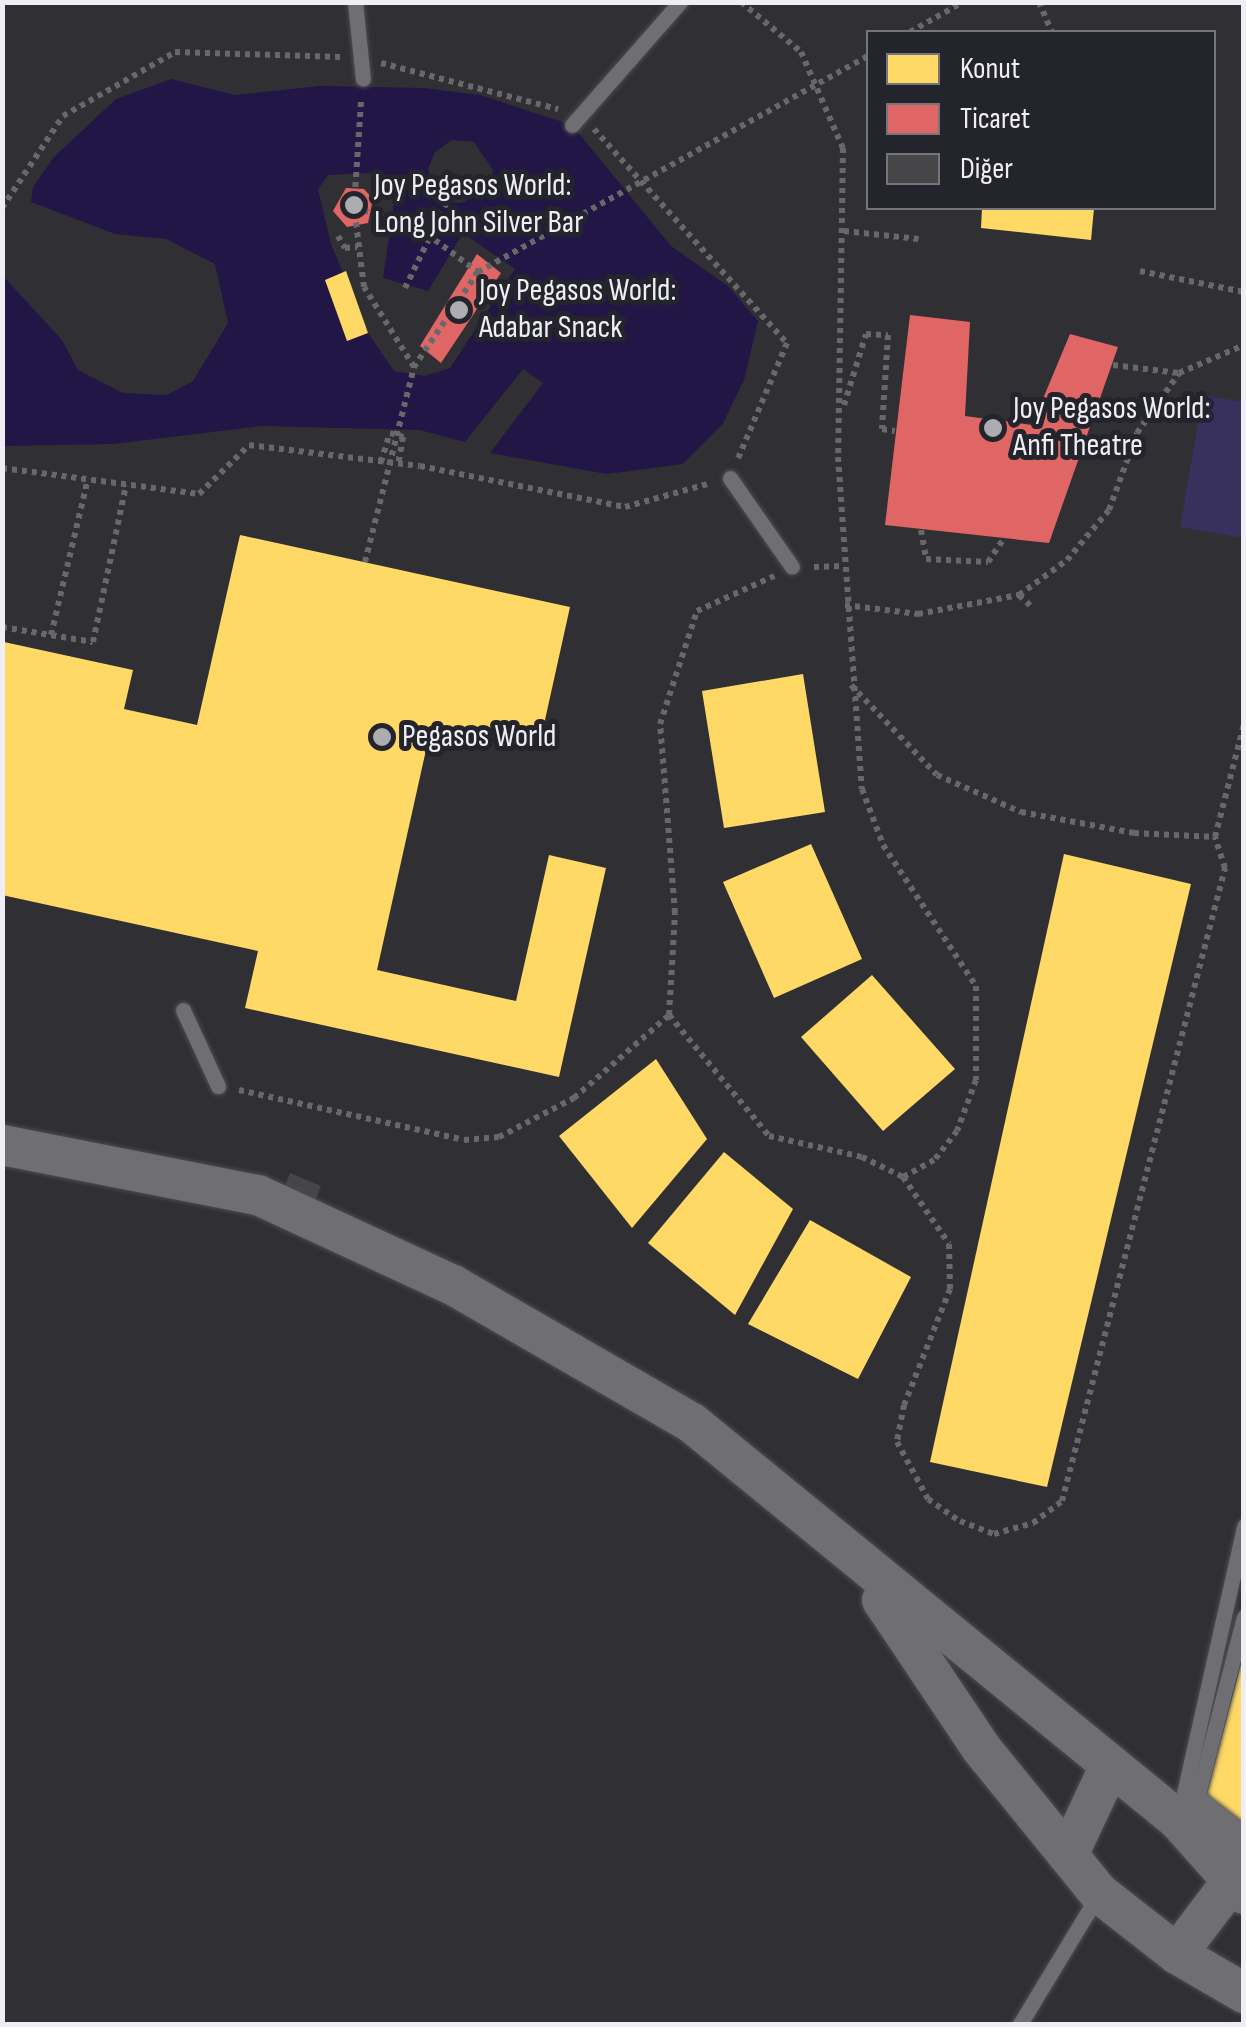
<!DOCTYPE html>
<html>
<head>
<meta charset="utf-8">
<style>
  body { margin:0 }
  #map { position:relative; width:1246px; height:2027px; overflow:hidden; background:#303034; font-family:"Sofia Sans Condensed",sans-serif }
  div>[style] { position:absolute }
  [style*='--x'] { left:calc(var(--x)*1px); top:calc(var(--y)*1px); width:calc(var(--w)*1px); rotate:calc(var(--a)*1deg) }
  .green>* { inset:0; background:#38315e }
  .water>* { inset:0; background:#211645 }
  .homes>* { inset:0; background:#ffd966 }
  .shops>* { inset:0; background:#e06666 }
  .building>* { inset:0; background:#464649 }
  .path>* { height:6px; margin-top:-3px; transform-origin:0; background:repeating-linear-gradient(90deg,#68686b 0 5px,transparent 0 10px) }
  .roads { filter:drop-shadow(0 0 2px #4c4c4f) drop-shadow(0 0 2px #4c4c4f) }
  .service>* { height:15px; margin:-7.5px; padding:0 7.5px; transform-origin:7.5px; border-radius:7.5px; background:#6f6e72 }
  .minor>* { height:32px; margin:-16px; padding:0 16px; transform-origin:16px; border-radius:16px; background:#6f6e72 }
  .tertiary>* { height:40px; margin:-20px; padding:0 20px; transform-origin:20px; border-radius:20px; background:#6f6e72 }
  .path-bridge>* { height:6px; margin-top:-3px; transform-origin:0; background:repeating-linear-gradient(90deg,#68686b 0 5px,transparent 0 10px) }
  .dots>* { width:28px; height:28px; translate:-50% -50%; box-sizing:border-box; border:5px solid #24242c; border-radius:50% }
  span { translate:-50% -50%; white-space:nowrap; text-align:center; line-height:1.15; -webkit-text-stroke:10px #24242c; paint-order:stroke }
  .poi-label { font-size:32px; color:#eeeef4 }
  .left { translate:0 -50%; text-align:left }
  .frame { position:absolute; inset:0; border:5px solid #eeeef4; pointer-events:none }
  .legend { position:absolute; left:866px; top:30px; width:350px; height:180px; box-sizing:border-box; background:#24242c; border:2px solid #75757c; margin:0; padding:12px 18px; list-style:none; font-size:30px; color:#eeeef4 }
  .legend li { display:flex; align-items:center; gap:20px; height:50px }
  .legend b { width:50px; border:2px solid #75757c }
</style>
</head>
<body>
<div id="map">
  <div class="green">
    <i style="clip-path:polygon(1203px 395px,1243px 402px,1243px 538px,1180px 527px)"></i>
  </div>
  <div class="water">
    <i style="clip-path:polygon(evenodd,171px 79px,235px 95px,320px 86px,424px 88px,480px 95px,572px 125px,671px 246px,728px 286px,758px 321px,744px 380px,722px 425px,683px 464px,607px 474px,490px 453px,543px 383px,523px 369px,465px 442px,420px 430px,262px 426px,113px 444px,3px 446px,3px 276px,62px 340px,78px 370px,123px 393px,167px 395px,193px 381px,228px 323px,215px 264px,166px 239px,115px 234px,31px 202px,33px 187px,54px 157px,116px 99px,171px 79px,452px 140px,474px 142px,493px 170px,488px 187px,462px 203px,447px 202px,433px 189px,428px 169px,435px 152px,452px 140px,171px 79px,372px 173px,395px 196px,383px 278px,428px 291px,463px 233px,515px 269px,450px 368px,425px 376px,394px 371px,368px 333px,331px 244px,318px 189px,328px 175px,372px 173px)"></i>
  </div>
  <div class="homes">
    <i style="clip-path:polygon(982px 208px,1094px 208px,1091px 240px,981px 228px)"></i>
    <i style="clip-path:polygon(346px 271px,368px 333px,347px 341px,325px 280px)"></i>
    <i style="clip-path:polygon(240px 535px,570px 607px,539px 747px,432px 723px,377px 970px,516px 1001px,549px 855px,606px 868px,559px 1077px,245px 1008px,258px 951px,2px 895px,4px 642px,133px 670px,124px 709px,197px 725px)"></i>
    <i style="clip-path:polygon(803px 674px,825px 812px,724px 828px,702px 691px)"></i>
    <i style="clip-path:polygon(811px 844px,862px 959px,774px 998px,723px 882px)"></i>
    <i style="clip-path:polygon(1064px 854px,1191px 884px,1047px 1487px,930px 1462px)"></i>
    <i style="clip-path:polygon(872px 975px,955px 1069px,883px 1131px,801px 1037px)"></i>
    <i style="clip-path:polygon(656px 1059px,707px 1139px,632px 1228px,559px 1136px)"></i>
    <i style="clip-path:polygon(724px 1152px,793px 1209px,735px 1315px,648px 1243px)"></i>
    <i style="clip-path:polygon(810px 1220px,911px 1277px,858px 1379px,748px 1324px)"></i>
    <i style="clip-path:polygon(1242px 1660px,1244px 1660px,1244px 1836px,1204px 1805px)"></i>
  </div>
  <div class="shops">
    <i style="clip-path:polygon(346px 188px,364px 189px,373px 199px,368px 223px,347px 227px,333px 211px)"></i>
    <i style="clip-path:polygon(477px 254px,501px 273px,441px 363px,420px 346px)"></i>
    <i style="clip-path:polygon(910px 315px,970px 322px,965px 416px,1032px 425px,1070px 334px,1118px 347px,1049px 543px,885px 525px)"></i>
  </div>
  <div class="building">
    <i style="clip-path:polygon(290px 1173px,321px 1186px,313px 1206px,282px 1193px)"></i>
  </div>
  <div class="path">
    <i style="--x:741;--y:2;--w:78;--a:39.8"></i>
    <i style="--x:801;--y:52;--w:105;--a:66.4"></i>
    <i style="--x:843;--y:148;--w:309;--a:90.9"></i>
    <i style="--x:838;--y:457;--w:333;--a:85.9"></i>
    <i style="--x:862;--y:789;--w:60;--a:69.4"></i>
    <i style="--x:883;--y:845;--w:169;--a:56.6"></i>
    <i style="--x:976;--y:986;--w:94;--a:90"></i>
    <i style="--x:976;--y:1080;--w:54;--a:110.4"></i>
    <i style="--x:957;--y:1131;--w:37;--a:128"></i>
    <i style="--x:934;--y:1160;--w:35;--a:151"></i>
    <i style="--x:1039;--y:2;--w:33;--a:67"></i>
    <i style="--x:910;--y:32;--w:61;--a:-29.5"></i>
    <i style="--x:381;--y:63;--w:183;--a:14.6"></i>
    <i style="--x:594;--y:129;--w:288;--a:48"></i>
    <i style="--x:787;--y:343;--w:128;--a:113"></i>
    <i style="--x:354;--y:207;--w:78;--a:20.3"></i>
    <i style="--x:427;--y:234;--w:64;--a:36.7"></i>
    <i style="--x:478;--y:272;--w:115;--a:124"></i>
    <i style="--x:414;--y:367;--w:94;--a:-122"></i>
    <i style="--x:364;--y:287;--w:81;--a:-97.1"></i>
    <i style="--x:354;--y:207;--w:106;--a:-86.2"></i>
    <i style="--x:2;--y:208;--w:110;--a:-56.5"></i>
    <i style="--x:63;--y:116;--w:129;--a:-29.7"></i>
    <i style="--x:175;--y:52;--w:165;--a:1.7"></i>
    <i style="--x:844;--y:231;--w:75;--a:6.1"></i>
    <i style="--x:338;--y:236;--w:14;--a:60"></i>
    <i style="--x:345;--y:248;--w:12;--a:-5"></i>
    <i style="--x:1140;--y:271;--w:106;--a:11.4"></i>
    <i style="--x:478;--y:272;--w:446;--a:-29"></i>
    <i style="--x:405;--y:288;--w:96;--a:-64"></i>
    <i style="--x:1113;--y:365;--w:66;--a:6.9"></i>
    <i style="--x:844;--y:405;--w:74;--a:-72.8"></i>
    <i style="--x:866;--y:334;--w:22;--a:3"></i>
    <i style="--x:888;--y:335;--w:94;--a:93.7"></i>
    <i style="--x:882;--y:429;--w:13;--a:9"></i>
    <i style="--x:381;--y:462;--w:30;--a:-73"></i>
    <i style="--x:390;--y:433;--w:14;--a:17"></i>
    <i style="--x:403;--y:437;--w:27;--a:100"></i>
    <i style="--x:2;--y:468;--w:199;--a:7.5"></i>
    <i style="--x:199;--y:494;--w:70;--a:-44.4"></i>
    <i style="--x:249;--y:445;--w:172;--a:7"></i>
    <i style="--x:420;--y:466;--w:209;--a:11.3"></i>
    <i style="--x:625;--y:507;--w:89;--a:-15.6"></i>
    <i style="--x:921;--y:530;--w:29;--a:80"></i>
    <i style="--x:926;--y:559;--w:62;--a:2.8"></i>
    <i style="--x:988;--y:562;--w:29;--a:-56"></i>
    <i style="--x:814;--y:567;--w:29;--a:-2"></i>
    <i style="--x:1019;--y:595;--w:19;--a:43"></i>
    <i style="--x:845;--y:605;--w:74;--a:7"></i>
    <i style="--x:918;--y:614;--w:103;--a:-10.7"></i>
    <i style="--x:1019;--y:595;--w:59;--a:-36.1"></i>
    <i style="--x:1067;--y:560;--w:65;--a:-50"></i>
    <i style="--x:1109;--y:510;--w:82;--a:-70"></i>
    <i style="--x:1137;--y:433;--w:73;--a:-55"></i>
    <i style="--x:1179;--y:373;--w:71;--a:-23.3"></i>
    <i style="--x:2;--y:627;--w:92;--a:9.4"></i>
    <i style="--x:93;--y:642;--w:160;--a:-78.1"></i>
    <i style="--x:51;--y:635;--w:160;--a:-76.7"></i>
    <i style="--x:851;--y:685;--w:124;--a:46.3"></i>
    <i style="--x:937;--y:775;--w:92;--a:23.8"></i>
    <i style="--x:1021;--y:812;--w:115;--a:10.5"></i>
    <i style="--x:1134;--y:833;--w:81;--a:2.8"></i>
    <i style="--x:669;--y:1015;--w:102;--a:-86.6"></i>
    <i style="--x:675;--y:913;--w:190;--a:-94.5"></i>
    <i style="--x:660;--y:724;--w:119;--a:-71.9"></i>
    <i style="--x:697;--y:611;--w:85;--a:-24.4"></i>
    <i style="--x:239;--y:1090;--w:230;--a:12.5"></i>
    <i style="--x:464;--y:1140;--w:35;--a:-5"></i>
    <i style="--x:499;--y:1137;--w:85;--a:-27.5"></i>
    <i style="--x:574;--y:1098;--w:126;--a:-41.1"></i>
    <i style="--x:669;--y:1015;--w:157;--a:50.4"></i>
    <i style="--x:769;--y:1136;--w:95;--a:12.7"></i>
    <i style="--x:862;--y:1157;--w:46;--a:26"></i>
    <i style="--x:903;--y:1177;--w:81;--a:55.5"></i>
    <i style="--x:949;--y:1244;--w:45;--a:88.7"></i>
    <i style="--x:950;--y:1289;--w:125;--a:111.6"></i>
    <i style="--x:904;--y:1405;--w:38;--a:101"></i>
    <i style="--x:897;--y:1442;--w:65;--a:61.5"></i>
    <i style="--x:928;--y:1499;--w:39;--a:35"></i>
    <i style="--x:960;--y:1521;--w:36;--a:21"></i>
    <i style="--x:994;--y:1534;--w:41;--a:-15.8"></i>
    <i style="--x:1033;--y:1523;--w:36;--a:-37"></i>
    <i style="--x:1062;--y:1501;--w:654;--a:-75.56"></i>
    <i style="--x:1225;--y:868;--w:33;--a:-108"></i>
    <i style="--x:1215;--y:837;--w:117;--a:-75.6"></i>
  </div>
  <div class="roads">
    <div class="service">
      <i style="--x:355;--y:2;--w:77;--a:84.1"></i>
      <i style="--x:572;--y:125;--w:164;--a:-48.7"></i>
      <i style="--x:730;--y:478;--w:108;--a:55.1"></i>
      <i style="--x:183;--y:1010;--w:84;--a:65.3"></i>
      <i style="--x:1195;--y:1806;--w:195;--a:-75.5"></i>
      <i style="--x:1180;--y:1811;--w:292;--a:-77.3"></i>
      <i style="--x:1020;--y:2024;--w:149;--a:-58.8"></i>
    </div>
    <div class="minor">
      <i style="--x:1195;--y:1806;--w:62;--a:37.8"></i>
    </div>
    <div class="tertiary">
      <i style="--x:2;--y:1145;--w:261;--a:11.1"></i>
      <i style="--x:258;--y:1195;--w:215;--a:24.8"></i>
      <i style="--x:453;--y:1285;--w:276;--a:30"></i>
      <i style="--x:692;--y:1423;--w:628;--a:39.24"></i>
      <i style="--x:1178;--y:1820;--w:99;--a:48.3"></i>
      <i style="--x:882;--y:1600;--w:178;--a:56.2"></i>
      <i style="--x:981;--y:1748;--w:187;--a:50.9"></i>
      <i style="--x:1099;--y:1893;--w:99;--a:38"></i>
      <i style="--x:1177;--y:1954;--w:78;--a:30.2"></i>
      <i style="--x:1068;--y:1855;--w:96;--a:-64.8"></i>
      <i style="--x:1177;--y:1954;--w:93;--a:-52.9"></i>
    </div>
  </div>
  <div class="path-bridge">
    <i style="--x:365;--y:562;--w:201;--a:-75.9"></i>
  </div>
  <div class="dots">
    <i style="left:354px;top:205px;background:#acacb1"></i>
    <i style="left:459px;top:310px;background:#acacb1"></i>
    <i style="left:993px;top:428px;background:#acacb1"></i>
    <i style="left:382px;top:737px;background:#acacb1"></i>
  </div>
  <div class="poi-label">
    <span class="left" style="left:374px;top:205px">Joy Pegasos World:<br>Long John Silver Bar</span>
    <span class="left" style="left:479px;top:310px">Joy Pegasos World:<br>Adabar Snack</span>
    <span class="left" style="left:1013px;top:428px">Joy Pegasos World:<br>Anfi Theatre</span>
    <span class="left" style="left:402px;top:737px">Pegasos World</span>
  </div>
  <div class="frame"></div>
  <ul class="legend">
  <li><b style="height:28px;background:#ffd966"></b>Konut</li>
  <li><b style="height:28px;background:#e06666"></b>Ticaret</li>
  <li><b style="height:28px;background:#464649"></b>Diğer</li>
  </ul>
</div>
</body>
</html>
